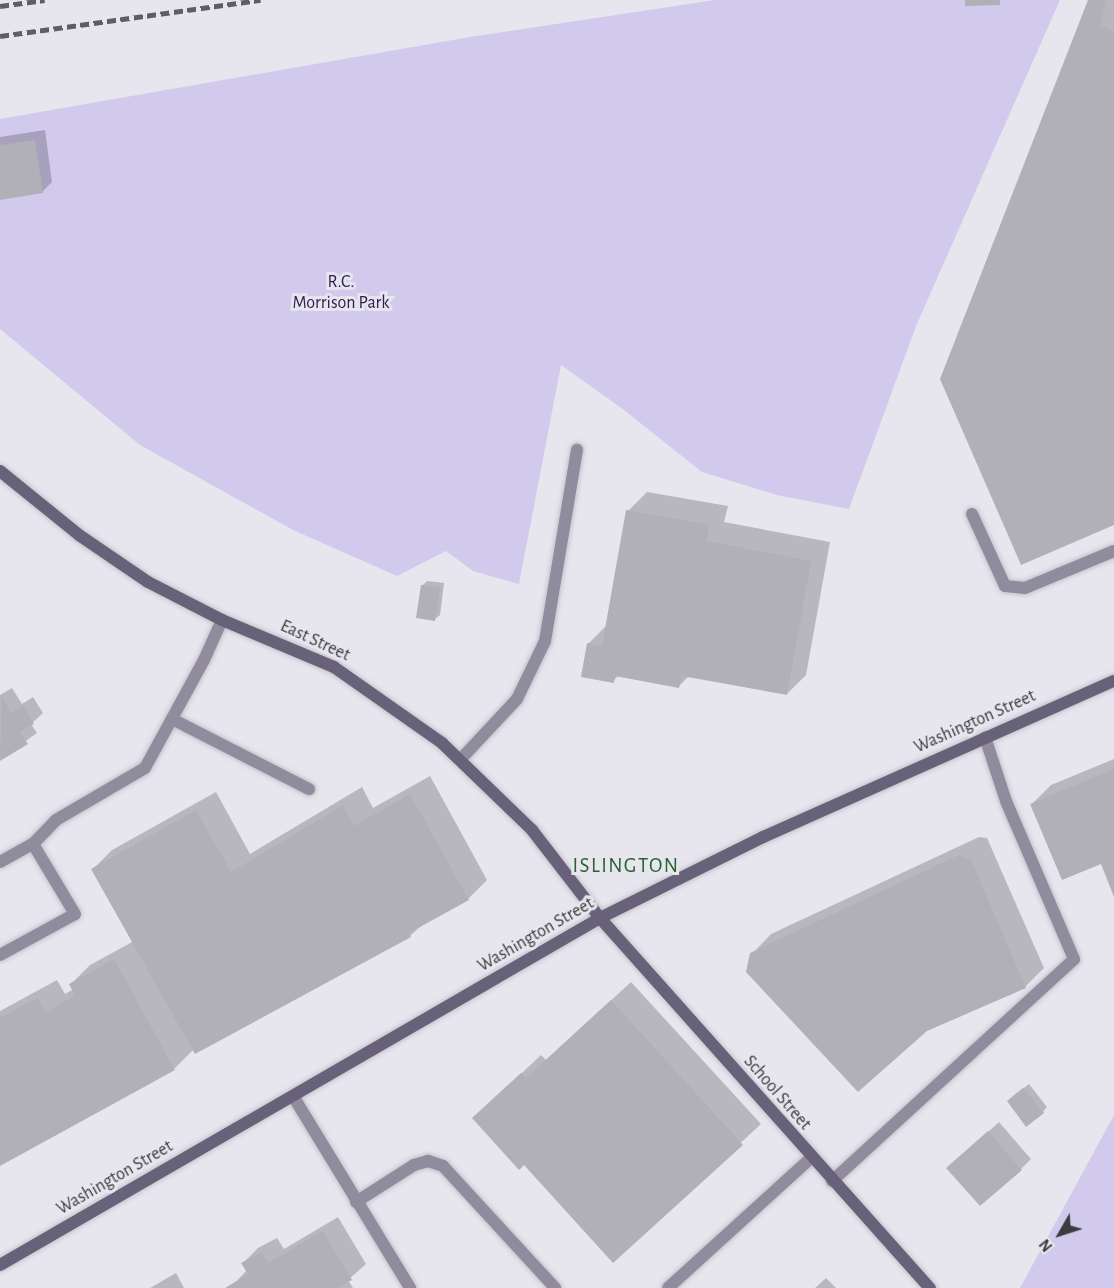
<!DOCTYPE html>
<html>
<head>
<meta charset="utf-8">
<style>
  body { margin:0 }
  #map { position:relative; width:1114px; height:1288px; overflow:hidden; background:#e7e5ee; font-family:"Alegreya Sans",sans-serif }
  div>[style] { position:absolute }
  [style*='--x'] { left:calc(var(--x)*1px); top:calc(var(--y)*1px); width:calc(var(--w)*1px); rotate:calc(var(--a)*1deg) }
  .green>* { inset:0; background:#d1caed }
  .shadow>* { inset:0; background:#0003 }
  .building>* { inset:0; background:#b1afb8 }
  .roads { filter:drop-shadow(0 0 2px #c5c3cb) drop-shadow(0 0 2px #c5c3cb) }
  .lane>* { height:12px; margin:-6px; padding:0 6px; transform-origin:6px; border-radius:6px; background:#908c9d }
  .secondary>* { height:12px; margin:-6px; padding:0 6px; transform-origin:6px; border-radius:6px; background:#676179 }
  .rail>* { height:4.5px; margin-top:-2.25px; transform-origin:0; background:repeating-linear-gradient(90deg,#5f5e62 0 9px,transparent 0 13.5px) }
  span { translate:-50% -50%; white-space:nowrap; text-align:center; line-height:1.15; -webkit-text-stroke:6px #e7e5ee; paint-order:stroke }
  .park-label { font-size:18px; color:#2e1d4e }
  .street-label { font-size:18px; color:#3c3b3e }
  .quarter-label { font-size:21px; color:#2a622f; letter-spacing:1.5px }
  .north { position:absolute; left:1030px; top:1204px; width:60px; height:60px; -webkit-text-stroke:4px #e7e5ee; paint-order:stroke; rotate:231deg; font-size:16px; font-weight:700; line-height:24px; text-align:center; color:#3c3b3e }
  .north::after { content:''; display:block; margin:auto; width:21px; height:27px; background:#3c3b3e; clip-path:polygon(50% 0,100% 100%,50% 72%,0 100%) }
</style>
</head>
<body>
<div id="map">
  <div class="green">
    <i style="clip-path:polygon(715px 0,1060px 0,916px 326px,849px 509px,777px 495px,702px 472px,624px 410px,561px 365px,519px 584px,473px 571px,446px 551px,397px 576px,293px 530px,140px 445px,0 329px,0 119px,470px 37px)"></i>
    <i style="clip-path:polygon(1114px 1115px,1114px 1288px,1020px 1288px)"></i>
  </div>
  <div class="shadow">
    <i style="clip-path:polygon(1090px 0,1114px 0,1114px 523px)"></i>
    <i style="clip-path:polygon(45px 130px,52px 182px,42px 192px,0 198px,0 137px)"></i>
    <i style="clip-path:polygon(647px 492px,728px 506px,724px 522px,830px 542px,806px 675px,787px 694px,689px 676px,679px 686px,619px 675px,613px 681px,588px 644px,607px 625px,628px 511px)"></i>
    <i style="clip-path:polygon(427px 581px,444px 583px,440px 615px,435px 619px,422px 586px)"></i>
    <i style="clip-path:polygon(12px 688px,22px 704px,33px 697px,43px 713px,31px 724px,37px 733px,0 759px,0 695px)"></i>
    <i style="clip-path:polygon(1114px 759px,1114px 893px,1101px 862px,1032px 804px,1051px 785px)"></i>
    <i style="clip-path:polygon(430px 776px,487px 880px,468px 899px,422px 925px,410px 936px,194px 1049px,174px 1069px,0 1164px,0 1011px,57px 980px,65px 994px,74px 989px,71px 984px,90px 965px,134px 941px,93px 869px,112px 850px,216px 792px,250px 854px,362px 787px,373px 808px)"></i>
    <i style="clip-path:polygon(979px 837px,987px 838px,1044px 968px,1025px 987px,752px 954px,771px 934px)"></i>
    <i style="clip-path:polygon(631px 982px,761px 1124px,613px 1261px,524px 1163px,474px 1118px,541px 1055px,546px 1060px)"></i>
    <i style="clip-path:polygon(1029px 1084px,1047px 1107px,1043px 1112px,1013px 1096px)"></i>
    <i style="clip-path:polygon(999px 1122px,1031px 1159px,1021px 1169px,959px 1158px)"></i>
    <i style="clip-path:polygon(338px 1217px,366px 1264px,348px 1280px,353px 1288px,230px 1288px,247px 1270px,243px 1263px,258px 1248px,277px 1238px,284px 1249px)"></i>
    <i style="clip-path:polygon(176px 1273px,184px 1288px,150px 1288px)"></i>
    <i style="clip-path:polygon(826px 1278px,836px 1288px,815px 1288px)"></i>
  </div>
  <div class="building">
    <i style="clip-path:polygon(965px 0,1000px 0,1000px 5px,965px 6px)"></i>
    <i style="clip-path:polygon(1088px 0,1105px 0,1101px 26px,1114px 31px,1114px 525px,1021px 565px,940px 379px)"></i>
    <i style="clip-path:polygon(35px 140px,43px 193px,0 200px,0 145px)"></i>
    <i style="clip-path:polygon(626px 510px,709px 525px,706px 541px,811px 561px,787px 695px,682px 676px,679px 688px,615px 676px,614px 683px,581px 677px,587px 643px,602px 646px)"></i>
    <i style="clip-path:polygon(421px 585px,440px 588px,435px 621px,416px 618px)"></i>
    <i style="clip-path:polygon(2px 697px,11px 713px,23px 706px,34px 724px,20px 732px,28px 744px,0 761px)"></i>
    <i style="clip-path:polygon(1114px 769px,1114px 897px,1101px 864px,1062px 880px,1030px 804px)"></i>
    <i style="clip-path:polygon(410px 794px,469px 900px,409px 933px,411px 937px,195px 1054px,91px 869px,196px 810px,231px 872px,343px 805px,354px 826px)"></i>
    <i style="clip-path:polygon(959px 855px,971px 860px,1026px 988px,927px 1031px,858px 1092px,746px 972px,750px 953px)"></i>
    <i style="clip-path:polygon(114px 959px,175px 1070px,0 1166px,0 1018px,37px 998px,45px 1012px,75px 996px,69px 984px)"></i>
    <i style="clip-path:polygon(611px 1000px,743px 1145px,613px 1263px,524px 1165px,519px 1170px,472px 1118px,521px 1073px,526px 1078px)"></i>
    <i style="clip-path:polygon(1023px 1088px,1044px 1113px,1026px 1127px,1007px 1101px)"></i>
    <i style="clip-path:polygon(988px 1131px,1022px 1170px,980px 1206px,946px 1168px)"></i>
    <i style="clip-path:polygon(323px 1231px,352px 1280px,338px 1288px,225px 1288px,248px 1274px,241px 1263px,262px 1252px,268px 1263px)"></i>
  </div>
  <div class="roads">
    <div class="lane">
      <i style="--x:972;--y:514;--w:79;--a:65.4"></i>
      <i style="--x:1005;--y:586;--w:20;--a:6"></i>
      <i style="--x:1025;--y:588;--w:96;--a:-22.6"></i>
      <i style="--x:172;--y:719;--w:154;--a:27.1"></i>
      <i style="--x:460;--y:760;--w:83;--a:-46.9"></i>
      <i style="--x:517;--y:699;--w:64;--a:-64.2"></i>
      <i style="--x:545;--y:641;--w:194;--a:-80.5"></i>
      <i style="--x:0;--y:862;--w:38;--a:-29"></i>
      <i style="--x:33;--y:844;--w:33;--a:-46"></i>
      <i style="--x:56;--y:820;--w:103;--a:-30.3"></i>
      <i style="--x:145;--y:768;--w:123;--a:-61.4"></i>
      <i style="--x:204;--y:660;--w:44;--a:-65.8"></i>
      <i style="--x:0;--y:955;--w:85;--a:-28.7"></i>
      <i style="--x:75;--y:914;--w:82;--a:-121"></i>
      <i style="--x:293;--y:1096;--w:225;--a:58.6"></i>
      <i style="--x:832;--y:1181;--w:328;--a:-42.5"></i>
      <i style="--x:1074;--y:959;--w:172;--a:-113.3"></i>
      <i style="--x:1006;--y:801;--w:67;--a:-108.2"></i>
      <i style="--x:356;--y:1202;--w:69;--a:-32.5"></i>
      <i style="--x:414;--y:1165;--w:15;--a:-16"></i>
      <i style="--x:428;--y:1161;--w:16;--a:18"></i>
      <i style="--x:443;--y:1166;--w:166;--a:47.4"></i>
      <i style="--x:668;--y:1288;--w:193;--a:-42.3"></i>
    </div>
    <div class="secondary">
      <i style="--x:0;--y:471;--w:102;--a:39"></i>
      <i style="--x:79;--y:535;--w:83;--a:34.3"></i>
      <i style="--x:148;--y:582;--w:83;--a:27.2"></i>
      <i style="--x:222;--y:620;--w:121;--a:22.8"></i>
      <i style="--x:334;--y:667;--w:132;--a:35.1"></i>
      <i style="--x:442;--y:743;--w:125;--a:44"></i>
      <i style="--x:532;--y:830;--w:111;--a:52.3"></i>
      <i style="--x:600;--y:918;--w:496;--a:48.3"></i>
      <i style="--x:0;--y:1265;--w:693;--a:-30.04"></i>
      <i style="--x:600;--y:918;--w:182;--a:-26.4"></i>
      <i style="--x:763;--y:837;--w:384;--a:-24"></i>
    </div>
  </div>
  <div class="rail">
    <i style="--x:0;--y:6;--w:45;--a:-7.6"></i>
    <i style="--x:0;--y:36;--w:263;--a:-7.9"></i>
  </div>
  <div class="park-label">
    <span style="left:341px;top:293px">R.C.<br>Morrison Park</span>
  </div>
  <div class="street-label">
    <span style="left:315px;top:641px;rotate:25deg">East Street</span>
    <span style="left:975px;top:722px;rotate:-24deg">Washington Street</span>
    <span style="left:536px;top:935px;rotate:-30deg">Washington Street</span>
    <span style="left:777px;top:1093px;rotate:49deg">School Street</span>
    <span style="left:115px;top:1178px;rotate:-30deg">Washington Street</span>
  </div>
  <div class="quarter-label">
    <span style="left:626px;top:866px">ISLINGTON</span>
  </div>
  <div class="north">N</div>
</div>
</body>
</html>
